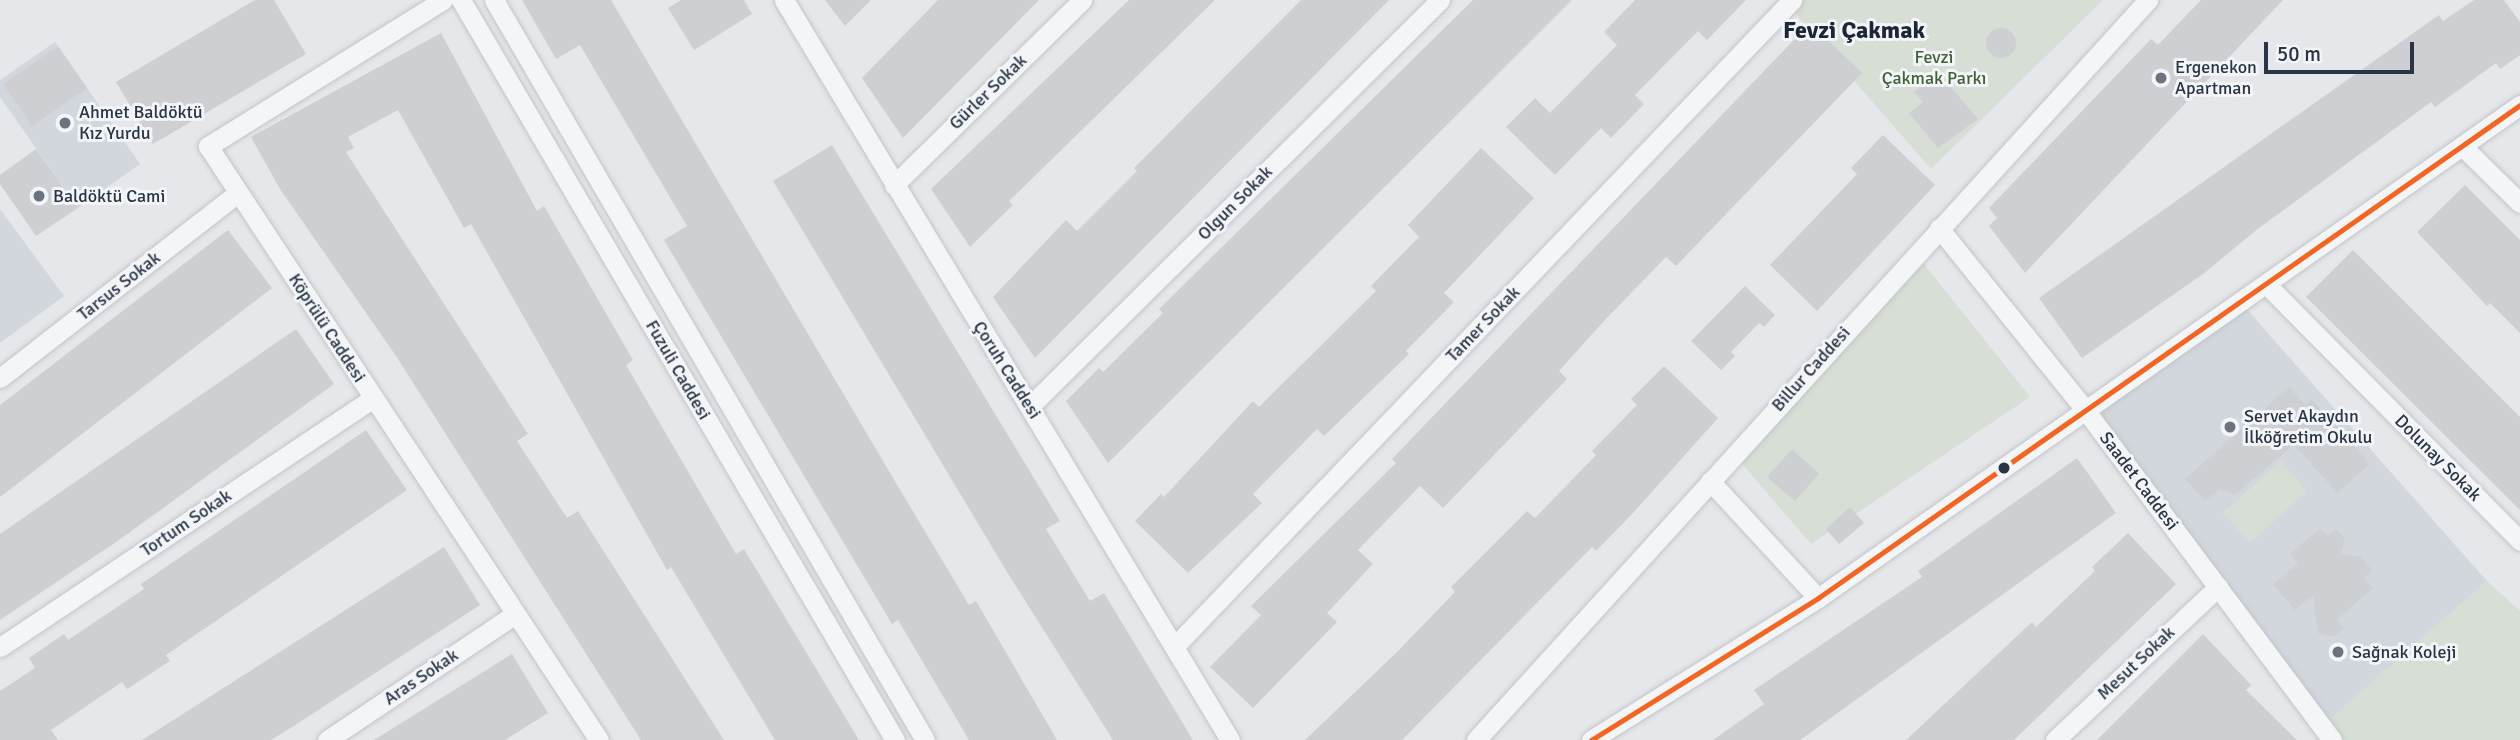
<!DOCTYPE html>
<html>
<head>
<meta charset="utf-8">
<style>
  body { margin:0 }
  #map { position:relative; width:2520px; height:740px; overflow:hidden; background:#e5e7ea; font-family:Signika,sans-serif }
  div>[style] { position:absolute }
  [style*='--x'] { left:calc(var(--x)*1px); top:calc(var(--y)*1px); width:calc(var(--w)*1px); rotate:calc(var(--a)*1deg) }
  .built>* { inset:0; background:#d2d7dd }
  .green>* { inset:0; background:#d6ded5 }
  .building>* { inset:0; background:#cdcfd2 }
  .round { border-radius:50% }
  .roads { filter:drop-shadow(0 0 2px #c3c5c8) drop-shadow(0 0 2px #c3c5c8) }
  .minor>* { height:19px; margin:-9.5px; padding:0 9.5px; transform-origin:9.5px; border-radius:9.5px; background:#f4f5f6 }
  .bus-1>* { height:5px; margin:-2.5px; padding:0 2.5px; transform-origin:2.5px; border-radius:2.5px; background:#f26522 }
  .dots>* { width:19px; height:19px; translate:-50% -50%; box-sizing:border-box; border:4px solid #f3f5f9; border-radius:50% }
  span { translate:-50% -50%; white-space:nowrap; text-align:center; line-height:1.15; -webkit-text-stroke:6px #f3f5f9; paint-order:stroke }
  .park-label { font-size:18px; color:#406136 }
  .poi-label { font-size:18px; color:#293545 }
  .left { translate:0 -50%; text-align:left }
  .street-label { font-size:18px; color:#293545 }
  .district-label { font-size:24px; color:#1b2636; font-weight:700 }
  .scale { position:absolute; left:2264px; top:42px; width:150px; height:32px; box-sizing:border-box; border:4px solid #293545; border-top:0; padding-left:9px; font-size:21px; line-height:24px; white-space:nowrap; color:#293545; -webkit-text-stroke:5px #f3f5f9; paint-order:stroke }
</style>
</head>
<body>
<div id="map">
  <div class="built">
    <i style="clip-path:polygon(55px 42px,140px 164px,78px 208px,0 97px,0 80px)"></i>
    <i style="clip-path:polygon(0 209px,64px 296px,0 343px)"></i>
    <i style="clip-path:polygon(2243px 305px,2487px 581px,2327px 722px,2214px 583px,2096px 407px)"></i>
  </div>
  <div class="green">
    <i style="clip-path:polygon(1793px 0,2103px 0,1931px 169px,1788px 5px)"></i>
    <i style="clip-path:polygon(1916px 254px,2030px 397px,1811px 544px,1732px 452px)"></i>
    <i style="clip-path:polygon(2281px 461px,2307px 491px,2250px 543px,2223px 513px)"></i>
    <i style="clip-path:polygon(2487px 581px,2520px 611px,2520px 740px,2341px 740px,2327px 722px)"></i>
  </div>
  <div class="building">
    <i style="clip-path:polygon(255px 0,274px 0,306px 54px,153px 144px,116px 82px)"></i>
    <i style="clip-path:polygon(522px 0,611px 0,896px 483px,969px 605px,976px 601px,1057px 740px,969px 740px,898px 620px,892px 624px,664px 240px,687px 226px,580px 45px,556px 59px)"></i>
    <i style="clip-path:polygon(681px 0,744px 0,752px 14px,694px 50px,668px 8px)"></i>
    <i style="clip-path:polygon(825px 0,871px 0,845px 26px)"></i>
    <i style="clip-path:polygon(938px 0,1039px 0,903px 138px,862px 78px)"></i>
    <i style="clip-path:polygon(1129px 0,1215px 0,1009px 201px,1013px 205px,970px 247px,931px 189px)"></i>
    <i style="clip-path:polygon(1301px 0,1389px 0,1035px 358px,993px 297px,1066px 220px,1077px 231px,1137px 171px,1134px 168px)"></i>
    <i style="clip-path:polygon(1473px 0,1572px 0,1108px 463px,1066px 401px,1099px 368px,1103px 372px,1163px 313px,1159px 309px)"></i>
    <i style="clip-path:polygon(1635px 0,1746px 0,1707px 40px,1698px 31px,1635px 95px,1644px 104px,1611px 138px,1601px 128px,1555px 175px,1506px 127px,1535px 98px,1550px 113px,1617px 45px,1604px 32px)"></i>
    <i style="clip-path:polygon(2201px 0,2283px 0,2025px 273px,1989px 226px,1997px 218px,1989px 208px,2151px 39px,2158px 45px)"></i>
    <i style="clip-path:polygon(2474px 0,2504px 0,2520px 22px,2520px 55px,2500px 69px,2496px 63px,2435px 107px,2431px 102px,2259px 228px,2203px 274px,2082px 358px,2039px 298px,2439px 15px,2443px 21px)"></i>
    <i style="clip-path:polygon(1810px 23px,1862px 73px,1676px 266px,1666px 257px,1603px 322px,1559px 371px,1567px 379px,1443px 508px,1420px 486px,1358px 550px,1373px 564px,1327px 613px,1337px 622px,1253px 708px,1210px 667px,1261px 615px,1251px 606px,1396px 463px,1392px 459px)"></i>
    <i class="round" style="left:1986px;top:28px;width:30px;height:30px"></i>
    <i style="clip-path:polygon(441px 33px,537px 211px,544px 206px,633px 360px,626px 365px,736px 554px,744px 549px,859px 740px,775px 740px,671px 567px,667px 570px,471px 224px,464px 228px,398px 110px,348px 137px,354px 148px,346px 152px,528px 434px,517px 441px,567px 518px,578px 511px,724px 740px,641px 740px,396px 356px,280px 189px,251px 137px)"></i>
    <i style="clip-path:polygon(58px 46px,87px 88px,32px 126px,3px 84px)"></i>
    <i style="clip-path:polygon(1938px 72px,1978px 119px,1938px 148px,1909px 113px,1923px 102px,1914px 92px)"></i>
    <i style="clip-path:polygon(1883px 135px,1935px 185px,1817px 311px,1770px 265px,1857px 174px,1851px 168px)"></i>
    <i style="clip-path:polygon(832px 145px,1060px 521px,1046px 529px,1090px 601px,1104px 593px,1193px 740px,1113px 740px,1007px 572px,773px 181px)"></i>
    <i style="clip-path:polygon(1481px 148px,1534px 198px,1444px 293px,1454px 302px,1406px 351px,1409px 354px,1324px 436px,1317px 429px,1253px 494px,1262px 503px,1188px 573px,1135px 521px,1161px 494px,1164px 497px,1253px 401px,1259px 407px,1376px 291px,1371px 286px,1419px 237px,1408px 225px)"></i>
    <i style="clip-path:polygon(36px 149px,78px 208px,36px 236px,0 184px,0 175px)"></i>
    <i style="clip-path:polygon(2465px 185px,2520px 240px,2520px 333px,2490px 303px,2487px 306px,2417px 232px)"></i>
    <i style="clip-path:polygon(228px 230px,272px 288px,0 497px,0 405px)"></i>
    <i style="clip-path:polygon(2353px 250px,2520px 417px,2520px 510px,2306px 297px)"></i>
    <i style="clip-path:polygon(1745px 286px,1775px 315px,1764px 327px,1759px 323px,1731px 352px,1735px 356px,1721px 370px,1691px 341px)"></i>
    <i style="clip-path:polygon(296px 329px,334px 384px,119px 540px,0 620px,0 534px)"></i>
    <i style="clip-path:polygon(1664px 366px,1718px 418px,1633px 513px,1596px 551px,1592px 547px,1402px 740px,1305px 740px,1398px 651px,1455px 592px,1451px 587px,1527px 511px,1535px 518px,1596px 455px,1592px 451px,1637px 405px,1631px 399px)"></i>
    <i style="clip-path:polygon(2289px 387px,2305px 405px,2311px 399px,2370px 464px,2337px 493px,2294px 445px,2234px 495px,2219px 489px,2205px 501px,2185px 479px)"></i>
    <i style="clip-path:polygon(366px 430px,407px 490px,166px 655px,170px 661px,127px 689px,122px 682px,51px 730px,58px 740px,0 740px,0 691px,35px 668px,29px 658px,64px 634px,68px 640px,144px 589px,141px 584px)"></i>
    <i style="clip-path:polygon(1792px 449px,1819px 474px,1795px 501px,1767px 477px)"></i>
    <i style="clip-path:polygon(2077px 458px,2116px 513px,1800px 740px,1713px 740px,1764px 704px,1754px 690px,1922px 577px,1918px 571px)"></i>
    <i style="clip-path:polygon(1850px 507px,1864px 523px,1839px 544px,1826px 529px)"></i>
    <i style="clip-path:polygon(2320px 528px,2327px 536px,2336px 529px,2345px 539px,2341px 554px,2361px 557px,2372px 570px,2364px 578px,2373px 588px,2337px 619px,2344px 628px,2334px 637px,2318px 633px,2313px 595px,2295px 610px,2273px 585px,2298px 563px,2290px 554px)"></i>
    <i style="clip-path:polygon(2128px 533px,2176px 584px,2014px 740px,1906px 740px,2032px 622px,2036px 627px,2095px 571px,2092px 567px)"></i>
    <i style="clip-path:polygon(444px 547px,480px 605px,289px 729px,271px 740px,142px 740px)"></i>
    <i style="clip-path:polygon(2203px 634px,2251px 685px,2246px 690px,2297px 740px,2097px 740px)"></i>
    <i style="clip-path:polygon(512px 654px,548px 713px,505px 740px,374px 740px)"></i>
  </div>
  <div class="roads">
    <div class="minor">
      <i style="--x:443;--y:0;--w:277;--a:148.1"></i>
      <i style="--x:208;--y:146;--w:711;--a:56.65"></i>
      <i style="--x:461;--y:0;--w:858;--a:59.61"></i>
      <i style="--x:494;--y:0;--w:856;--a:59.78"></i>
      <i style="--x:784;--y:0;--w:864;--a:58.92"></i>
      <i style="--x:2462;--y:146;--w:81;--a:44.5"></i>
      <i style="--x:894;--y:185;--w:264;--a:-44.5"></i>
      <i style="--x:1939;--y:228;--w:235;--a:51.2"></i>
      <i style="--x:2086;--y:411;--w:411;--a:53.2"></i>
      <i style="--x:2267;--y:285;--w:360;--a:45.3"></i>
      <i style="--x:0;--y:378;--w:301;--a:-37.9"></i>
      <i style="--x:1030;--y:406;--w:577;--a:-44.72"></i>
      <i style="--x:1710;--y:481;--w:159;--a:47.3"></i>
      <i style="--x:0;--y:647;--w:448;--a:-33.7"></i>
      <i style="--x:1174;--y:647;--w:895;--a:-46.31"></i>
      <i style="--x:327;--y:740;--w:226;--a:-33.8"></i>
      <i style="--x:1476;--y:740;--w:1000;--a:-47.76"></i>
      <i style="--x:1591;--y:740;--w:268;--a:-32"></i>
      <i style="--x:1818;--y:598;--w:858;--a:-35.08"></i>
      <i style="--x:2055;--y:740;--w:224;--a:-43.2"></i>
    </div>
  </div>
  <div class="bus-1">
    <i style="--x:1591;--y:740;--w:268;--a:-32"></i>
    <i style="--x:1818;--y:598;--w:858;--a:-35.08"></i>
  </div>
  <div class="dots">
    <i style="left:2161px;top:78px;background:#6b737f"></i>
    <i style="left:65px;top:123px;background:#6b737f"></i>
    <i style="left:39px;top:196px;background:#6b737f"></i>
    <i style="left:2230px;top:427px;background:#6b737f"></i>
    <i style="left:2004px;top:468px;background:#293545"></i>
    <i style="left:2338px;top:652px;background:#6b737f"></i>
  </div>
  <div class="park-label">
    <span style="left:1934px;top:68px">Fevzi<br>Çakmak Parkı</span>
  </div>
  <div class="poi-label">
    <span class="left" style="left:2175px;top:78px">Ergenekon<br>Apartman</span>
    <span class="left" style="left:79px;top:123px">Ahmet Baldöktü<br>Kız Yurdu</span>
    <span class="left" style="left:53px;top:196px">Baldöktü Cami</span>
    <span class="left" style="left:2244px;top:427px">Servet Akaydın<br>İlköğretim Okulu</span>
    <span class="left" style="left:2352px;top:652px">Sağnak Koleji</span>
  </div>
  <div class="street-label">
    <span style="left:988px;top:92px;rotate:-44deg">Gürler Sokak</span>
    <span style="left:1235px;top:203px;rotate:-45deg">Olgun Sokak</span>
    <span style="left:119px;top:286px;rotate:-38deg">Tarsus Sokak</span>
    <span style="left:1483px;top:324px;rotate:-46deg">Tamer Sokak</span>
    <span style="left:327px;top:328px;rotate:57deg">Köprülü Caddesi</span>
    <span style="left:1811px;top:369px;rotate:-48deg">Billur Caddesi</span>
    <span style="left:678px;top:370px;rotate:60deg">Fuzuli Caddesi</span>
    <span style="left:1007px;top:370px;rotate:58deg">Çoruh Caddesi</span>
    <span style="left:2438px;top:458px;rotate:45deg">Dolunay Sokak</span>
    <span style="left:2139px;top:481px;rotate:53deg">Saadet Caddesi</span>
    <span style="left:186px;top:523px;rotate:-34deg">Tortum Sokak</span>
    <span style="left:2136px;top:663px;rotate:-43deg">Mesut Sokak</span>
    <span style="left:421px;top:677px;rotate:-34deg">Aras Sokak</span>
  </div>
  <div class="district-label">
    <span style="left:1854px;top:31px">Fevzi Çakmak</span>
  </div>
  <div class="scale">50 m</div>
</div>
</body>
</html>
